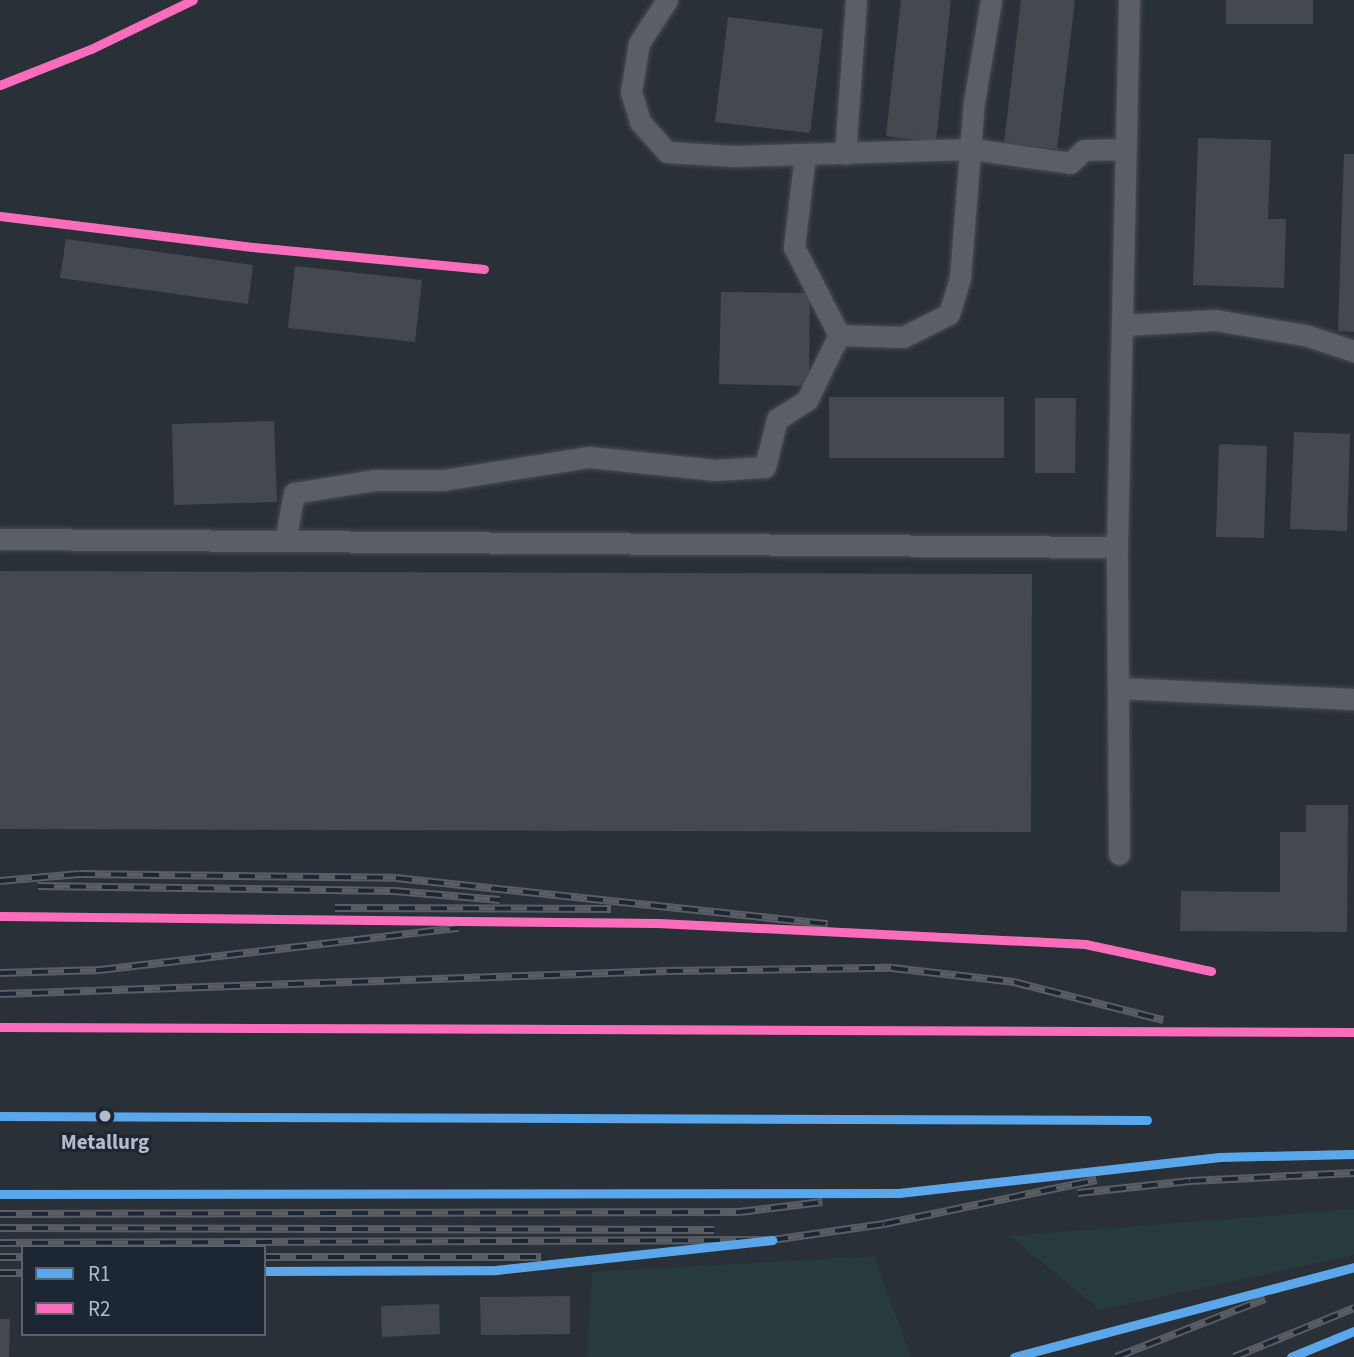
<!DOCTYPE html>
<html>
<head>
<meta charset="utf-8">
<style>
  body { margin:0 }
  #map { position:relative; width:1354px; height:1357px; overflow:hidden; background:#2a3038; font-family:"Source Sans 3",sans-serif }
  div>[style] { position:absolute }
  [style*='--x'] { left:calc(var(--x)*1px); top:calc(var(--y)*1px); width:calc(var(--w)*1px); rotate:calc(var(--a)*1deg) }
  .green>* { inset:0; background:#273a3e }
  .building>* { inset:0; background:#444950 }
  .roads { filter:drop-shadow(0 0 2px #484c53) drop-shadow(0 0 2px #484c53) }
  .minor>* { height:21px; margin:-10.5px; padding:0 10.5px; transform-origin:10.5px; border-radius:10.5px; background:#5a5e66 }
  .rail>* { height:8px; margin-top:-4px; transform-origin:0; background:repeating-linear-gradient(90deg,#1d2633 0 16px,#595d64 0 32px); box-sizing:border-box; border-block:2px solid #595d64 }
  .rail-1>* { height:9px; margin:-4.5px; padding:0 4.5px; transform-origin:4.5px; border-radius:4.5px; background:#5aa8eb }
  .rail-2>* { height:9px; margin:-4.5px; padding:0 4.5px; transform-origin:4.5px; border-radius:4.5px; background:#fb6dba }
  .dots>* { width:19px; height:19px; translate:-50% -50%; box-sizing:border-box; border:4px solid #1d2633; border-radius:50% }
  span { translate:-50% -50%; white-space:nowrap; text-align:center; line-height:1.15; -webkit-text-stroke:6px #1d2633; paint-order:stroke }
  .stop-label { font-size:21px; color:#b4bcc9; font-weight:700 }
  .legend { position:absolute; left:21px; top:1245px; width:245px; height:91px; box-sizing:border-box; background:#1d2633; border:2px solid #59626f; margin:0; padding:9px 12px; list-style:none; font-size:21px; color:#b4bcc9 }
  .legend li { display:flex; align-items:center; gap:14px; height:35px }
  .legend b { width:35px; border:2px solid #59626f }
</style>
</head>
<body>
<div id="map">
  <div class="green">
    <i style="clip-path:polygon(1354px 1209px,1354px 1255px,1100px 1310px,1010px 1236px)"></i>
    <i style="clip-path:polygon(874px 1256px,911px 1357px,587px 1357px,592px 1272px)"></i>
  </div>
  <div class="building">
    <i style="clip-path:polygon(901px 0,951px 0,936px 142px,886px 136px)"></i>
    <i style="clip-path:polygon(1021px 0,1075px 0,1057px 149px,1004px 143px)"></i>
    <i style="clip-path:polygon(1226px 0,1313px 0,1313px 24px,1226px 24px)"></i>
    <i style="clip-path:polygon(728px 17px,823px 29px,810px 133px,715px 122px)"></i>
    <i style="clip-path:polygon(1198px 138px,1271px 140px,1268px 219px,1286px 219px,1284px 288px,1193px 285px)"></i>
    <i style="clip-path:polygon(1344px 154px,1354px 154px,1354px 332px,1338px 331px)"></i>
    <i style="clip-path:polygon(66px 239px,253px 265px,248px 304px,60px 278px)"></i>
    <i style="clip-path:polygon(295px 266px,422px 280px,415px 342px,288px 328px)"></i>
    <i style="clip-path:polygon(721px 292px,810px 293px,809px 386px,719px 384px)"></i>
    <i style="clip-path:polygon(829px 397px,1004px 397px,1004px 458px,829px 458px)"></i>
    <i style="clip-path:polygon(1035px 398px,1076px 398px,1075px 473px,1035px 473px)"></i>
    <i style="clip-path:polygon(274px 421px,277px 502px,174px 505px,172px 424px)"></i>
    <i style="clip-path:polygon(1294px 432px,1350px 434px,1347px 531px,1290px 529px)"></i>
    <i style="clip-path:polygon(1219px 444px,1267px 446px,1264px 538px,1216px 537px)"></i>
    <i style="clip-path:polygon(0 571px,1032px 574px,1031px 832px,0 829px)"></i>
    <i style="clip-path:polygon(1306px 805px,1348px 805px,1347px 932px,1180px 931px,1181px 891px,1280px 892px,1280px 832px,1306px 832px)"></i>
    <i style="clip-path:polygon(570px 1296px,570px 1334px,481px 1335px,480px 1297px)"></i>
    <i style="clip-path:polygon(439px 1304px,440px 1334px,382px 1337px,381px 1306px)"></i>
    <i style="clip-path:polygon(0 1319px,10px 1319px,9px 1357px,0 1357px)"></i>
  </div>
  <div class="roads">
    <div class="minor">
      <i style="--x:667;--y:0;--w:51;--a:123.1"></i>
      <i style="--x:639;--y:43;--w:50;--a:99.3"></i>
      <i style="--x:631;--y:92;--w:31;--a:73"></i>
      <i style="--x:640;--y:122;--w:40;--a:48"></i>
      <i style="--x:667;--y:152;--w:67;--a:3.4"></i>
      <i style="--x:734;--y:156;--w:238;--a:-1.7"></i>
      <i style="--x:972;--y:149;--w:99;--a:8.1"></i>
      <i style="--x:1070;--y:163;--w:19;--a:-43"></i>
      <i style="--x:1084;--y:150;--w:42;--a:-1.4"></i>
      <i style="--x:845;--y:154;--w:154;--a:-85.9"></i>
      <i style="--x:805;--y:155;--w:93;--a:96.8"></i>
      <i style="--x:794;--y:247;--w:99;--a:62.9"></i>
      <i style="--x:839;--y:335;--w:64;--a:1.8"></i>
      <i style="--x:903;--y:337;--w:51;--a:-26.6"></i>
      <i style="--x:949;--y:314;--w:38;--a:-73"></i>
      <i style="--x:960;--y:278;--w:177;--a:-85.5"></i>
      <i style="--x:974;--y:102;--w:103;--a:-80.5"></i>
      <i style="--x:1124;--y:325;--w:91;--a:-3.1"></i>
      <i style="--x:1215;--y:320;--w:91;--a:9.5"></i>
      <i style="--x:1305;--y:335;--w:52;--a:18.1"></i>
      <i style="--x:0;--y:539;--w:1117;--a:0.41"></i>
      <i style="--x:285;--y:541;--w:49;--a:-79.4"></i>
      <i style="--x:294;--y:493;--w:81;--a:-9.2"></i>
      <i style="--x:374;--y:480;--w:69;--a:0"></i>
      <i style="--x:443;--y:480;--w:148;--a:-9"></i>
      <i style="--x:589;--y:457;--w:127;--a:5.9"></i>
      <i style="--x:715;--y:470;--w:50;--a:-3.4"></i>
      <i style="--x:765;--y:467;--w:49;--a:-76"></i>
      <i style="--x:777;--y:419;--w:36;--a:-32"></i>
      <i style="--x:807;--y:400;--w:72;--a:-63.8"></i>
      <i style="--x:1119;--y:688;--w:235;--a:2.7"></i>
      <i style="--x:1119;--y:854;--w:307;--a:-90.4"></i>
      <i style="--x:1117;--y:547;--w:547;--a:-88.74"></i>
    </div>
  </div>
  <div class="rail">
    <i style="--x:0;--y:85;--w:98;--a:-21.6"></i>
    <i style="--x:91;--y:49;--w:113;--a:-25.7"></i>
    <i style="--x:0;--y:216;--w:254;--a:7"></i>
    <i style="--x:252;--y:247;--w:233;--a:5.4"></i>
    <i style="--x:0;--y:881;--w:79;--a:-5.1"></i>
    <i style="--x:79;--y:874;--w:317;--a:0.7"></i>
    <i style="--x:396;--y:878;--w:434;--a:6.1"></i>
    <i style="--x:38;--y:886;--w:356;--a:0.8"></i>
    <i style="--x:394;--y:891;--w:106;--a:4.9"></i>
    <i style="--x:335;--y:908;--w:276;--a:0.2"></i>
    <i style="--x:0;--y:916;--w:657;--a:0.61"></i>
    <i style="--x:657;--y:923;--w:429;--a:2.8"></i>
    <i style="--x:1085;--y:944;--w:129;--a:12.1"></i>
    <i style="--x:0;--y:973;--w:100;--a:-1.7"></i>
    <i style="--x:100;--y:970;--w:361;--a:-6.7"></i>
    <i style="--x:0;--y:994;--w:667;--a:-1.97"></i>
    <i style="--x:667;--y:971;--w:225;--a:-0.8"></i>
    <i style="--x:892;--y:968;--w:123;--a:6.5"></i>
    <i style="--x:1014;--y:982;--w:154;--a:14.3"></i>
    <i style="--x:0;--y:1027;--w:1354;--a:0.21"></i>
    <i style="--x:1078;--y:1193;--w:113;--a:-6.1"></i>
    <i style="--x:1190;--y:1181;--w:164;--a:-2.8"></i>
    <i style="--x:0;--y:1194;--w:899;--a:-0.06"></i>
    <i style="--x:899;--y:1193;--w:323;--a:-6.4"></i>
    <i style="--x:1220;--y:1157;--w:134;--a:-1.3"></i>
    <i style="--x:0;--y:1214;--w:739;--a:-0.16"></i>
    <i style="--x:739;--y:1212;--w:84;--a:-6.9"></i>
    <i style="--x:0;--y:1228;--w:714;--a:0.16"></i>
    <i style="--x:0;--y:1243;--w:772;--a:-0.22"></i>
    <i style="--x:772;--y:1240;--w:113;--a:-8.1"></i>
    <i style="--x:884;--y:1224;--w:217;--a:-11.7"></i>
    <i style="--x:0;--y:1257;--w:23;--a:0"></i>
    <i style="--x:264;--y:1257;--w:277;--a:0"></i>
    <i style="--x:264;--y:1271;--w:232;--a:-0.2"></i>
    <i style="--x:496;--y:1270;--w:204;--a:-5.9"></i>
    <i style="--x:0;--y:1273;--w:23;--a:0"></i>
    <i style="--x:1014;--y:1357;--w:352;--a:-14.8"></i>
    <i style="--x:1116;--y:1357;--w:160;--a:-21.3"></i>
    <i style="--x:1234;--y:1357;--w:130;--a:-22.2"></i>
    <i style="--x:1291;--y:1357;--w:68;--a:-22.4"></i>
  </div>
  <div class="rail-1">
    <i style="--x:0;--y:1116;--w:1147;--a:0.2"></i>
    <i style="--x:0;--y:1194;--w:899;--a:-0.06"></i>
    <i style="--x:899;--y:1193;--w:323;--a:-6.4"></i>
    <i style="--x:1220;--y:1157;--w:134;--a:-1.3"></i>
    <i style="--x:264;--y:1271;--w:232;--a:-0.2"></i>
    <i style="--x:496;--y:1270;--w:278;--a:-6.2"></i>
    <i style="--x:1014;--y:1357;--w:352;--a:-14.8"></i>
    <i style="--x:1291;--y:1357;--w:68;--a:-22.4"></i>
  </div>
  <div class="rail-2">
    <i style="--x:0;--y:85;--w:98;--a:-21.6"></i>
    <i style="--x:91;--y:49;--w:113;--a:-25.7"></i>
    <i style="--x:0;--y:216;--w:254;--a:7"></i>
    <i style="--x:252;--y:247;--w:233;--a:5.4"></i>
    <i style="--x:0;--y:916;--w:657;--a:0.61"></i>
    <i style="--x:657;--y:923;--w:429;--a:2.8"></i>
    <i style="--x:1085;--y:944;--w:129;--a:12.1"></i>
    <i style="--x:0;--y:1027;--w:1354;--a:0.21"></i>
  </div>
  <div class="dots">
    <i style="left:105px;top:1116px;background:#b4bcc9"></i>
  </div>
  <div class="stop-label">
    <span style="left:105px;top:1142px">Metallurg</span>
  </div>
  <ul class="legend">
  <li><b style="height:9px;background:#5aa8eb"></b>R1</li>
  <li><b style="height:9px;background:#fb6dba"></b>R2</li>
  </ul>
</div>
</body>
</html>
